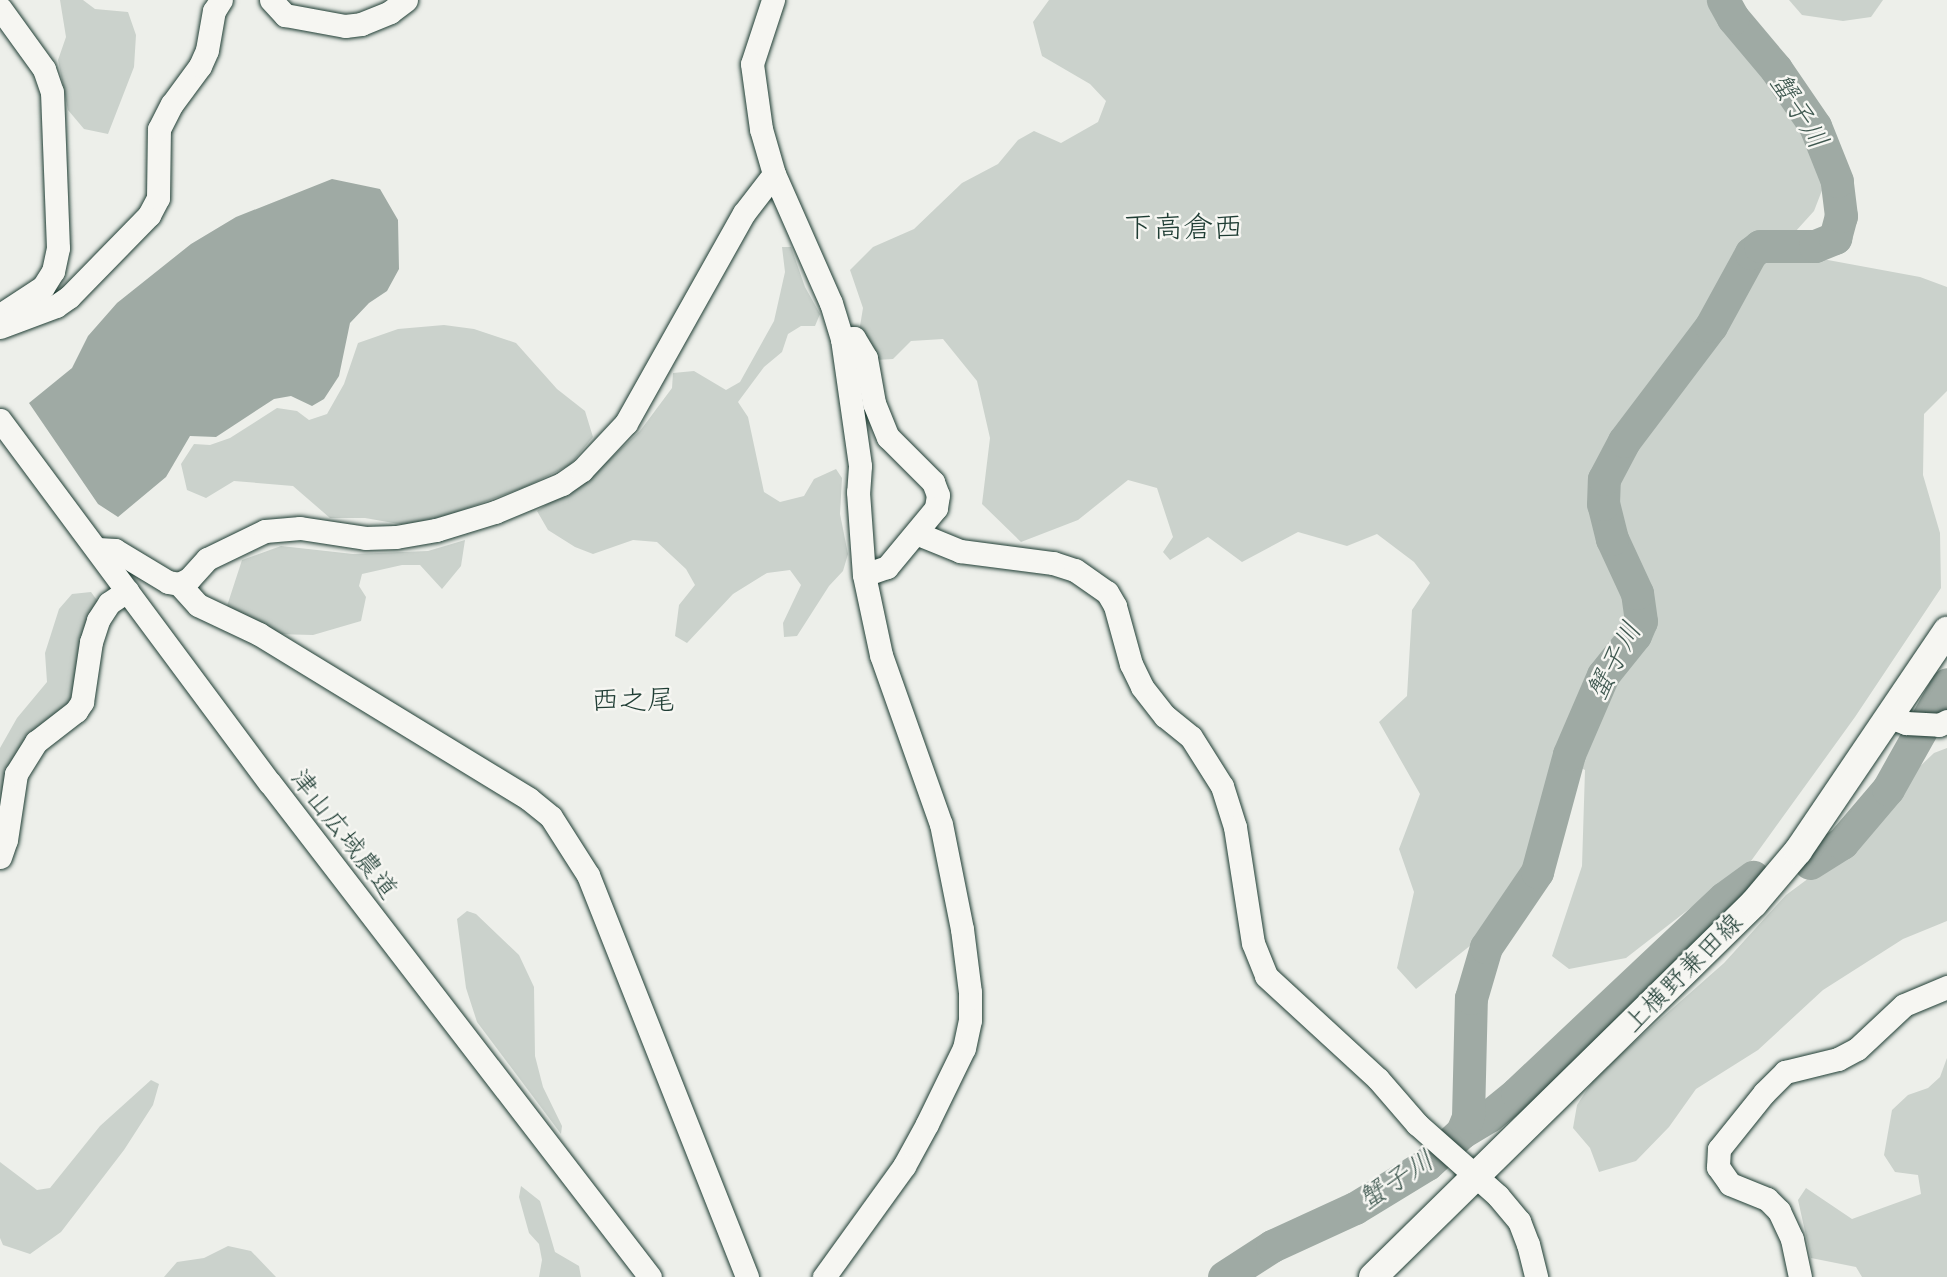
<!DOCTYPE html>
<html>
<head>
<meta charset="utf-8">
<style>
  body { margin:0 }
  #map { position:relative; width:1947px; height:1277px; overflow:hidden; background:#edefea; font-family:Sriracha,"Klee One",sans-serif }
  div>[style] { position:absolute }
  [style*='--x'] { left:calc(var(--x)*1px); top:calc(var(--y)*1px); width:calc(var(--w)*1px); rotate:calc(var(--a)*1deg) }
  .green>* { inset:0; background:#cbd2cc }
  .water>* { inset:0; background:#9faaa4 }
  .river>* { height:33px; margin:-16.5px; padding:0 16.5px; transform-origin:16.5px; border-radius:16.5px; background:#9faaa4 }
  .roads { filter:drop-shadow(0 0 2px #1f3d34) drop-shadow(0 0 2px #1f3d34) }
  .minor>* { height:23px; margin:-11.5px; padding:0 11.5px; transform-origin:11.5px; border-radius:11.5px; background:#f6f6f2 }
  .major>* { height:28px; margin:-14px; padding:0 14px; transform-origin:14px; border-radius:14px; background:#f6f6f2 }
  span { translate:-50% -50%; white-space:nowrap; text-align:center; line-height:1.15; -webkit-text-stroke:5px #f6f6f2; paint-order:stroke }
  .street-label { font-size:26px; color:#1f3d34 }
  .water-label { font-size:28px; color:#3f5850; font-style:italic }
  .neighbourhood-label { font-size:28px; color:#1f3d34 }
  .quarter-label { font-size:30px; color:#1f3d34 }
</style>
</head>
<body>
<div id="map">
  <div class="green">
    <i style="clip-path:polygon(60px 0,83px 0,95px 9px,128px 12px,136px 35px,134px 67px,108px 134px,84px 129px,68px 110px,58px 60px,66px 37px)"></i>
    <i style="clip-path:polygon(1049px 0,1717px 0,1728px 23px,1766px 69px,1809px 133px,1826px 180px,1814px 211px,1795px 232px,1817px 258px,1920px 277px,1947px 287px,1947px 391px,1924px 414px,1923px 475px,1940px 533px,1941px 588px,1855px 717px,1751px 861px,1626px 958px,1569px 969px,1552px 956px,1582px 866px,1585px 770px,1558px 756px,1536px 841px,1520px 880px,1481px 937px,1416px 989px,1397px 968px,1414px 892px,1399px 849px,1420px 794px,1379px 722px,1407px 696px,1412px 610px,1430px 583px,1414px 562px,1377px 534px,1347px 546px,1298px 532px,1242px 562px,1208px 537px,1170px 560px,1163px 552px,1173px 537px,1157px 488px,1128px 480px,1078px 520px,1021px 542px,982px 504px,990px 438px,977px 381px,943px 339px,911px 341px,893px 359px,876px 360px,859px 332px,863px 308px,850px 270px,873px 247px,914px 229px,962px 183px,998px 164px,1018px 140px,1034px 131px,1061px 143px,1098px 122px,1106px 101px,1090px 84px,1042px 56px,1033px 22px)"></i>
    <i style="clip-path:polygon(1789px 0,1883px 0,1871px 17px,1843px 21px,1802px 15px)"></i>
    <i style="clip-path:polygon(782px 247px,791px 247px,805px 287px,820px 314px,815px 326px,801px 326px,788px 334px,782px 352px,764px 367px,738px 402px,748px 417px,764px 492px,780px 502px,804px 496px,814px 479px,836px 469px,842px 478px,840px 514px,848px 554px,843px 571px,829px 586px,797px 636px,784px 637px,783px 623px,801px 585px,790px 570px,767px 573px,733px 594px,687px 643px,675px 636px,679px 605px,695px 585px,686px 569px,657px 542px,633px 540px,593px 554px,575px 547px,548px 530px,537px 511px,602px 466px,640px 431px,672px 388px,673px 373px,694px 371px,726px 390px,740px 382px,774px 321px,785px 272px)"></i>
    <i style="clip-path:polygon(444px 325px,474px 329px,516px 343px,557px 389px,585px 411px,593px 437px,570px 465px,525px 487px,449px 515px,405px 525px,365px 518px,330px 518px,293px 486px,234px 481px,206px 498px,187px 490px,181px 464px,194px 444px,210px 445px,230px 438px,277px 408px,297px 411px,309px 420px,327px 414px,344px 384px,358px 343px,398px 329px)"></i>
    <i style="clip-path:polygon(465px 540px,461px 566px,442px 589px,420px 565px,402px 565px,362px 574px,359px 586px,366px 597px,361px 621px,313px 635px,275px 634px,227px 606px,242px 560px,281px 546px,353px 554px,428px 551px)"></i>
    <i style="clip-path:polygon(91px 592px,99px 603px,83px 629px,75px 685px,68px 707px,36px 732px,0 831px,0 748px,17px 718px,47px 682px,45px 653px,59px 609px,72px 594px)"></i>
    <i style="clip-path:polygon(1947px 748px,1947px 921px,1903px 939px,1823px 990px,1758px 1050px,1696px 1089px,1669px 1127px,1636px 1161px,1599px 1172px,1590px 1148px,1573px 1128px,1577px 1105px,1596px 1076px,1724px 963px,1786px 895px,1836px 858px,1877px 821px,1915px 771px,1934px 753px)"></i>
    <i style="clip-path:polygon(467px 911px,476px 914px,519px 955px,534px 987px,535px 1056px,543px 1087px,562px 1126px,561px 1134px,477px 1022px,466px 988px,457px 919px)"></i>
    <i style="clip-path:polygon(1947px 1058px,1947px 1277px,1862px 1277px,1856px 1267px,1811px 1258px,1798px 1200px,1806px 1188px,1852px 1219px,1921px 1194px,1918px 1175px,1895px 1172px,1884px 1155px,1892px 1110px,1908px 1095px,1928px 1088px,1940px 1077px)"></i>
    <i style="clip-path:polygon(151px 1080px,159px 1084px,153px 1105px,124px 1150px,61px 1232px,30px 1254px,3px 1245px,0 1238px,0 1162px,37px 1190px,50px 1188px,100px 1126px)"></i>
    <i style="clip-path:polygon(521px 1186px,540px 1201px,555px 1252px,579px 1266px,581px 1277px,539px 1277px,542px 1260px,539px 1244px,529px 1233px,519px 1197px)"></i>
    <i style="clip-path:polygon(228px 1246px,251px 1251px,276px 1277px,164px 1277px,177px 1262px,204px 1258px)"></i>
  </div>
  <div class="water">
    <i style="clip-path:polygon(332px 179px,380px 189px,398px 220px,399px 269px,387px 291px,369px 303px,350px 323px,339px 376px,324px 399px,312px 406px,291px 396px,274px 399px,216px 437px,190px 436px,166px 477px,118px 517px,98px 504px,29px 403px,72px 368px,88px 336px,117px 303px,191px 244px,236px 217px)"></i>
  </div>
  <div class="river">
    <i style="--x:1810;--y:863;--w:38;--a:-32"></i>
    <i style="--x:1842;--y:843;--w:71;--a:-49.6"></i>
    <i style="--x:1888;--y:789;--w:120;--a:-60.7"></i>
    <i style="--x:1462;--y:1132;--w:31;--a:-31"></i>
    <i style="--x:1489;--y:1116;--w:36;--a:-39"></i>
    <i style="--x:1517;--y:1093;--w:284;--a:-43.3"></i>
    <i style="--x:1724;--y:898;--w:36;--a:-36"></i>
    <i style="--x:1224;--y:1277;--w:57;--a:-32.9"></i>
    <i style="--x:1272;--y:1246;--w:91;--a:-24.6"></i>
    <i style="--x:1355;--y:1208;--w:84;--a:-31.4"></i>
    <i style="--x:1427;--y:1164;--w:47;--a:-42.4"></i>
    <i style="--x:1462;--y:1132;--w:16;--a:-68"></i>
    <i style="--x:1468;--y:1117;--w:119;--a:-88.6"></i>
    <i style="--x:1471;--y:998;--w:53;--a:-73.6"></i>
    <i style="--x:1486;--y:947;--w:91;--a:-55.8"></i>
    <i style="--x:1537;--y:872;--w:122;--a:-74.8"></i>
    <i style="--x:1569;--y:754;--w:86;--a:-66.7"></i>
    <i style="--x:1603;--y:675;--w:51;--a:-51.3"></i>
    <i style="--x:1635;--y:635;--w:15;--a:-67"></i>
    <i style="--x:1641;--y:621;--w:28;--a:-98"></i>
    <i style="--x:1637;--y:593;--w:60;--a:-114.8"></i>
    <i style="--x:1612;--y:539;--w:36;--a:-104"></i>
    <i style="--x:1603;--y:504;--w:25;--a:-88"></i>
    <i style="--x:1604;--y:479;--w:43;--a:-62.2"></i>
    <i style="--x:1624;--y:441;--w:144;--a:-52.9"></i>
    <i style="--x:1711;--y:326;--w:83;--a:-61.3"></i>
    <i style="--x:1751;--y:253;--w:11;--a:-38"></i>
    <i style="--x:1760;--y:246;--w:55;--a:0"></i>
    <i style="--x:1815;--y:246;--w:22;--a:-22"></i>
    <i style="--x:1835;--y:238;--w:23;--a:-75"></i>
    <i style="--x:1841;--y:216;--w:35;--a:-97"></i>
    <i style="--x:1837;--y:181;--w:59;--a:-111.8"></i>
    <i style="--x:1815;--y:126;--w:69;--a:-124.4"></i>
    <i style="--x:1776;--y:69;--w:67;--a:-130.1"></i>
    <i style="--x:1733;--y:18;--w:21;--a:-119"></i>
  </div>
  <div class="roads">
    <div class="minor">
      <i style="--x:271;--y:0;--w:21;--a:47"></i>
      <i style="--x:285;--y:15;--w:61;--a:10.4"></i>
      <i style="--x:345;--y:26;--w:16;--a:-7"></i>
      <i style="--x:361;--y:24;--w:31;--a:-22"></i>
      <i style="--x:390;--y:12;--w:20;--a:-37"></i>
      <i style="--x:773;--y:0;--w:67;--a:108.2"></i>
      <i style="--x:752;--y:64;--w:66;--a:82.1"></i>
      <i style="--x:761;--y:129;--w:47;--a:73.9"></i>
      <i style="--x:774;--y:174;--w:141;--a:66.2"></i>
      <i style="--x:831;--y:303;--w:38;--a:73"></i>
      <i style="--x:842;--y:339;--w:128;--a:81.9"></i>
      <i style="--x:860;--y:466;--w:26;--a:94"></i>
      <i style="--x:858;--y:492;--w:83;--a:85.9"></i>
      <i style="--x:864;--y:575;--w:82;--a:78"></i>
      <i style="--x:881;--y:655;--w:179;--a:70.5"></i>
      <i style="--x:941;--y:824;--w:107;--a:78.7"></i>
      <i style="--x:962;--y:929;--w:64;--a:82.8"></i>
      <i style="--x:970;--y:992;--w:28;--a:90"></i>
      <i style="--x:970;--y:1020;--w:29;--a:102"></i>
      <i style="--x:964;--y:1048;--w:85;--a:116"></i>
      <i style="--x:927;--y:1124;--w:48;--a:118.7"></i>
      <i style="--x:904;--y:1166;--w:137;--a:125.8"></i>
      <i style="--x:0;--y:8;--w:75;--a:54.2"></i>
      <i style="--x:44;--y:69;--w:24;--a:71"></i>
      <i style="--x:52;--y:92;--w:156;--a:87.8"></i>
      <i style="--x:58;--y:248;--w:24;--a:102"></i>
      <i style="--x:53;--y:271;--w:19;--a:122"></i>
      <i style="--x:43;--y:287;--w:51;--a:146.9"></i>
      <i style="--x:0;--y:327;--w:60;--a:-20.6"></i>
      <i style="--x:56;--y:306;--w:16;--a:-35"></i>
      <i style="--x:69;--y:297;--w:115;--a:-45.7"></i>
      <i style="--x:149;--y:215;--w:19;--a:-62"></i>
      <i style="--x:158;--y:198;--w:69;--a:-89.2"></i>
      <i style="--x:159;--y:129;--w:28;--a:-63"></i>
      <i style="--x:172;--y:104;--w:47;--a:-53.6"></i>
      <i style="--x:200;--y:66;--w:17;--a:-66"></i>
      <i style="--x:207;--y:50;--w:40;--a:-80"></i>
      <i style="--x:214;--y:11;--w:13;--a:-58"></i>
      <i style="--x:842;--y:339;--w:12;--a:-5"></i>
      <i style="--x:854;--y:338;--w:23;--a:59"></i>
      <i style="--x:866;--y:358;--w:46;--a:79.9"></i>
      <i style="--x:874;--y:403;--w:37;--a:68"></i>
      <i style="--x:888;--y:437;--w:64;--a:45"></i>
      <i style="--x:933;--y:482;--w:14;--a:69"></i>
      <i style="--x:938;--y:495;--w:13;--a:99"></i>
      <i style="--x:936;--y:508;--w:77;--a:129.7"></i>
      <i style="--x:887;--y:567;--w:24;--a:161"></i>
      <i style="--x:0;--y:420;--w:452;--a:53.4"></i>
      <i style="--x:270;--y:783;--w:623;--a:52.43"></i>
      <i style="--x:916;--y:533;--w:48;--a:22.2"></i>
      <i style="--x:960;--y:551;--w:94;--a:7.4"></i>
      <i style="--x:1053;--y:563;--w:23;--a:18"></i>
      <i style="--x:1075;--y:570;--w:39;--a:35"></i>
      <i style="--x:1107;--y:592;--w:16;--a:60"></i>
      <i style="--x:1115;--y:606;--w:60;--a:74.6"></i>
      <i style="--x:1131;--y:664;--w:25;--a:64"></i>
      <i style="--x:1142;--y:687;--w:37;--a:52"></i>
      <i style="--x:1165;--y:716;--w:33;--a:39"></i>
      <i style="--x:1191;--y:737;--w:58;--a:57.7"></i>
      <i style="--x:1222;--y:786;--w:43;--a:72.4"></i>
      <i style="--x:1235;--y:827;--w:117;--a:81.2"></i>
      <i style="--x:1253;--y:943;--w:35;--a:68"></i>
      <i style="--x:1266;--y:976;--w:152;--a:42.6"></i>
      <i style="--x:1378;--y:1079;--w:60;--a:49.1"></i>
      <i style="--x:1417;--y:1124;--w:108;--a:41.6"></i>
      <i style="--x:1498;--y:1196;--w:33;--a:50"></i>
      <i style="--x:1519;--y:1221;--w:25;--a:69"></i>
      <i style="--x:1528;--y:1244;--w:34;--a:76"></i>
      <i style="--x:98;--y:549;--w:17;--a:3"></i>
      <i style="--x:115;--y:550;--w:62;--a:31.1"></i>
      <i style="--x:168;--y:582;--w:11;--a:10"></i>
      <i style="--x:179;--y:584;--w:11;--a:-27"></i>
      <i style="--x:189;--y:579;--w:27;--a:-48"></i>
      <i style="--x:207;--y:559;--w:64;--a:-25.8"></i>
      <i style="--x:265;--y:531;--w:35;--a:-5"></i>
      <i style="--x:300;--y:528;--w:66;--a:8.7"></i>
      <i style="--x:365;--y:538;--w:31;--a:-2"></i>
      <i style="--x:396;--y:537;--w:41;--a:-9.9"></i>
      <i style="--x:436;--y:530;--w:62;--a:-17"></i>
      <i style="--x:495;--y:512;--w:73;--a:-22.7"></i>
      <i style="--x:562;--y:484;--w:24;--a:-35"></i>
      <i style="--x:582;--y:470;--w:64;--a:-46.9"></i>
      <i style="--x:626;--y:423;--w:241;--a:-60.7"></i>
      <i style="--x:744;--y:213;--w:49;--a:-52.4"></i>
      <i style="--x:179;--y:584;--w:28;--a:48"></i>
      <i style="--x:198;--y:605;--w:68;--a:25.4"></i>
      <i style="--x:259;--y:634;--w:316;--a:31.4"></i>
      <i style="--x:529;--y:799;--w:28;--a:39"></i>
      <i style="--x:551;--y:817;--w:69;--a:57.5"></i>
      <i style="--x:588;--y:875;--w:432;--a:68.4"></i>
      <i style="--x:1890;--y:717;--w:17;--a:21"></i>
      <i style="--x:1906;--y:723;--w:33;--a:3"></i>
      <i style="--x:1939;--y:725;--w:9;--a:-27"></i>
      <i style="--x:0;--y:857;--w:18;--a:-71"></i>
      <i style="--x:6;--y:840;--w:67;--a:-81.4"></i>
      <i style="--x:16;--y:774;--w:38;--a:-58"></i>
      <i style="--x:36;--y:742;--w:51;--a:-37.8"></i>
      <i style="--x:76;--y:711;--w:11;--a:-56"></i>
      <i style="--x:82;--y:702;--w:61;--a:-81.5"></i>
      <i style="--x:91;--y:642;--w:23;--a:-72"></i>
      <i style="--x:98;--y:620;--w:20;--a:-57"></i>
      <i style="--x:109;--y:603;--w:22;--a:-34"></i>
      <i style="--x:1800;--y:1277;--w:39;--a:-102"></i>
      <i style="--x:1792;--y:1239;--w:31;--a:-115"></i>
      <i style="--x:1779;--y:1211;--w:17;--a:-135"></i>
      <i style="--x:1767;--y:1199;--w:40;--a:-158"></i>
      <i style="--x:1730;--y:1184;--w:21;--a:-125"></i>
      <i style="--x:1718;--y:1167;--w:18;--a:-87"></i>
      <i style="--x:1719;--y:1149;--w:72;--a:-51.2"></i>
      <i style="--x:1764;--y:1093;--w:30;--a:-45"></i>
      <i style="--x:1785;--y:1072;--w:55;--a:-13.8"></i>
      <i style="--x:1838;--y:1059;--w:21;--a:-28"></i>
      <i style="--x:1857;--y:1049;--w:64;--a:-43.1"></i>
      <i style="--x:1904;--y:1005;--w:47;--a:-22.7"></i>
    </div>
    <div class="major">
      <i style="--x:1373;--y:1277;--w:534;--a:-44.47"></i>
      <i style="--x:1754;--y:903;--w:68;--a:-49.8"></i>
      <i style="--x:1798;--y:851;--w:266;--a:-55.9"></i>
    </div>
  </div>
  <div class="street-label">
    <span style="left:344px;top:834px;rotate:52deg">津山広域農道</span>
    <span style="left:1683px;top:973px;rotate:-45deg">上横野兼田線</span>
  </div>
  <div class="water-label">
    <span style="left:1799px;top:111px;rotate:58deg">蟹子川</span>
    <span style="left:1614px;top:661px;rotate:-62deg">蟹子川</span>
    <span style="left:1396px;top:1180px;rotate:-33deg">蟹子川</span>
  </div>
  <div class="neighbourhood-label">
    <span style="left:633px;top:700px">西之尾</span>
  </div>
  <div class="quarter-label">
    <span style="left:1183px;top:227px">下高倉西</span>
  </div>
</div>
</body>
</html>
